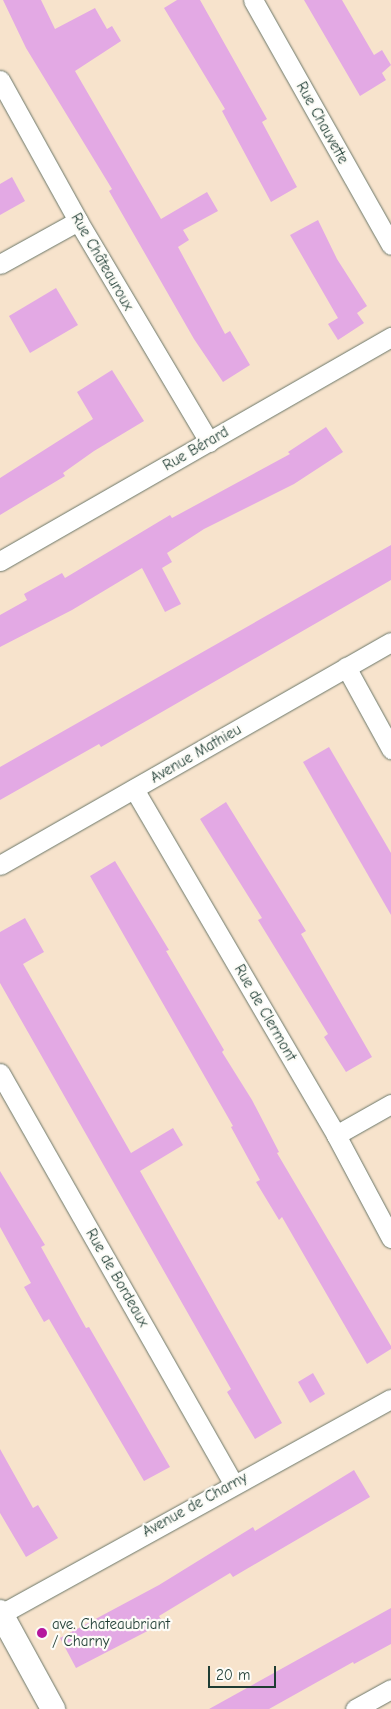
<!DOCTYPE html>
<html>
<head>
<meta charset="utf-8">
<style>
  body { margin:0 }
  #map { position:relative; width:391px; height:1709px; overflow:hidden; background:#f7e3cc; font-family:"Comic Neue",sans-serif }
  div>[style] { position:absolute }
  [style*='--x'] { left:calc(var(--x)*1px); top:calc(var(--y)*1px); width:calc(var(--w)*1px); rotate:calc(var(--a)*1deg) }
  .building>* { inset:0; background:#e3a9e4 }
  .roads { filter:drop-shadow(0 0 1px #6b7769) drop-shadow(0 0 1px #6b7769) }
  .minor>* { height:19px; margin:-9.5px; padding:0 9.5px; transform-origin:9.5px; border-radius:9.5px; background:#fff }
  .tertiary>* { height:24px; margin:-12px; padding:0 12px; transform-origin:12px; border-radius:12px; background:#fff }
  .dots>* { width:14px; height:14px; translate:-50% -50%; box-sizing:border-box; border:2px solid #fdfcf7; border-radius:50% }
  span { translate:-50% -50%; white-space:nowrap; text-align:center; line-height:1.15; -webkit-text-stroke:4.5px #fdfcf7; paint-order:stroke }
  .street-label { font-size:15px; color:#1f3d34 }
  .poi-label { font-size:15px; color:#1f3d34 }
  .left { translate:0 -50%; text-align:left }
  .scale { position:absolute; left:208px; top:1666px; width:68px; height:22px; box-sizing:border-box; border:2px solid #1f3d34; border-top:0; padding-left:6px; font-size:15px; line-height:18px; white-space:nowrap; color:#1f3d34; -webkit-text-stroke:4px #fdfcf7; paint-order:stroke }
</style>
</head>
<body>
<div id="map">
  <div class="building">
    <i style="clip-path:polygon(3px 0,41px 0,55px 29px,95px 8px,107px 29px,112px 26px,121px 41px,75px 71px,161px 219px,207px 192px,218px 211px,183px 230px,189px 240px,178px 247px,225px 334px,230px 331px,250px 365px,223px 382px,194px 339px,109px 191px,112px 189px,26px 48px)"></i>
    <i style="clip-path:polygon(177px 0,200px 0,267px 119px,262px 122px,297px 187px,271px 202px,222px 111px,225px 109px,164px 8px)"></i>
    <i style="clip-path:polygon(304px 0,342px 0,374px 55px,382px 50px,391px 65px,382px 73px,386px 80px,360px 96px)"></i>
    <i style="clip-path:polygon(12px 177px,25px 201px,0 215px,0 184px)"></i>
    <i style="clip-path:polygon(318px 220px,337px 259px,367px 306px,357px 313px,364px 323px,338px 340px,328px 324px,338px 318px,290px 235px)"></i>
    <i style="clip-path:polygon(56px 288px,78px 325px,30px 353px,9px 316px)"></i>
    <i style="clip-path:polygon(112px 370px,144px 421px,94px 451px,63px 473px,65px 476px,0 515px,0 478px,93px 419px,77px 392px)"></i>
    <i style="clip-path:polygon(326px 427px,343px 452px,294px 484px,204px 529px,167px 553px,172px 562px,162px 568px,181px 604px,165px 612px,142px 568px,72px 610px,0 647px,0 615px,27px 600px,24px 594px,62px 573px,65px 578px,170px 515px,172px 518px,290px 454px,288px 452px)"></i>
    <i style="clip-path:polygon(391px 545px,391px 580px,101px 747px,99px 744px,0 800px,0 767px)"></i>
    <i style="clip-path:polygon(329px 747px,391px 853px,391px 915px,303px 762px)"></i>
    <i style="clip-path:polygon(226px 802px,306px 931px,301px 934px,372px 1057px,346px 1072px,324px 1037px,328px 1034px,258px 920px,262px 918px,200px 819px)"></i>
    <i style="clip-path:polygon(115px 861px,169px 950px,166px 951px,224px 1050px,222px 1052px,252px 1100px,279px 1152px,277px 1153px,391px 1346px,391px 1349px,367px 1364px,282px 1217px,279px 1220px,256px 1182px,260px 1180px,231px 1127px,233px 1126px,90px 876px)"></i>
    <i style="clip-path:polygon(25px 918px,44px 952px,23px 964px,131px 1153px,173px 1128px,183px 1145px,140px 1171px,282px 1423px,255px 1439px,227px 1392px,231px 1389px,0 983px,0 932px)"></i>
    <i style="clip-path:polygon(0 1171px,45px 1245px,41px 1247px,86px 1328px,89px 1327px,170px 1467px,144px 1481px,49px 1319px,44px 1322px,24px 1287px,31px 1283px,0 1227px)"></i>
    <i style="clip-path:polygon(313px 1373px,325px 1394px,310px 1403px,298px 1382px)"></i>
    <i style="clip-path:polygon(0 1449px,33px 1508px,38px 1505px,58px 1538px,26px 1557px,0 1513px)"></i>
    <i style="clip-path:polygon(354px 1470px,370px 1497px,233px 1577px,230px 1573px,159px 1616px,163px 1623px,76px 1668px,60px 1638px,159px 1585px,253px 1527px,255px 1531px)"></i>
    <i style="clip-path:polygon(391px 1608px,391px 1644px,354px 1664px,353px 1662px,269px 1709px,209px 1709px)"></i>
  </div>
  <div class="roads">
    <div class="minor">
      <i style="--x:253;--y:0;--w:281;--a:60.6"></i>
      <i style="--x:0;--y:80;--w:161;--a:61"></i>
      <i style="--x:78;--y:221;--w:257;--a:59.3"></i>
      <i style="--x:0;--y:264;--w:89;--a:-28.9"></i>
      <i style="--x:0;--y:561;--w:451;--a:-29.8"></i>
      <i style="--x:346;--y:667;--w:94;--a:61.2"></i>
      <i style="--x:134;--y:789;--w:401;--a:59.7"></i>
      <i style="--x:336;--y:1135;--w:117;--a:61.9"></i>
      <i style="--x:0;--y:865;--w:450;--a:-29.7"></i>
      <i style="--x:0;--y:1073;--w:472;--a:60.4"></i>
      <i style="--x:336;--y:1135;--w:63;--a:-29.4"></i>
      <i style="--x:1;--y:1614;--w:445;--a:-28.9"></i>
      <i style="--x:355;--y:1709;--w:41;--a:-29.1"></i>
    </div>
    <div class="tertiary">
      <i style="--x:0;--y:1612;--w:111;--a:61.3"></i>
    </div>
  </div>
  <div class="dots">
    <i style="left:42px;top:1633px;background:#b5179e"></i>
  </div>
  <div class="street-label">
    <span style="left:322px;top:123px;rotate:61deg">Rue Chauvette</span>
    <span style="left:102px;top:262px;rotate:60deg">Rue Châteauroux</span>
    <span style="left:196px;top:449px;rotate:-30deg">Rue Bérard</span>
    <span style="left:196px;top:754px;rotate:-30deg">Avenue Mathieu</span>
    <span style="left:265px;top:1013px;rotate:60deg">Rue de Clermont</span>
    <span style="left:117px;top:1278px;rotate:60deg">Rue de Bordeaux</span>
    <span style="left:195px;top:1505px;rotate:-29deg">Avenue de Charny</span>
  </div>
  <div class="poi-label">
    <span class="left" style="left:52px;top:1633px">ave. Chateaubriant<br>/ Charny</span>
  </div>
  <div class="scale">20 m</div>
</div>
</body>
</html>
